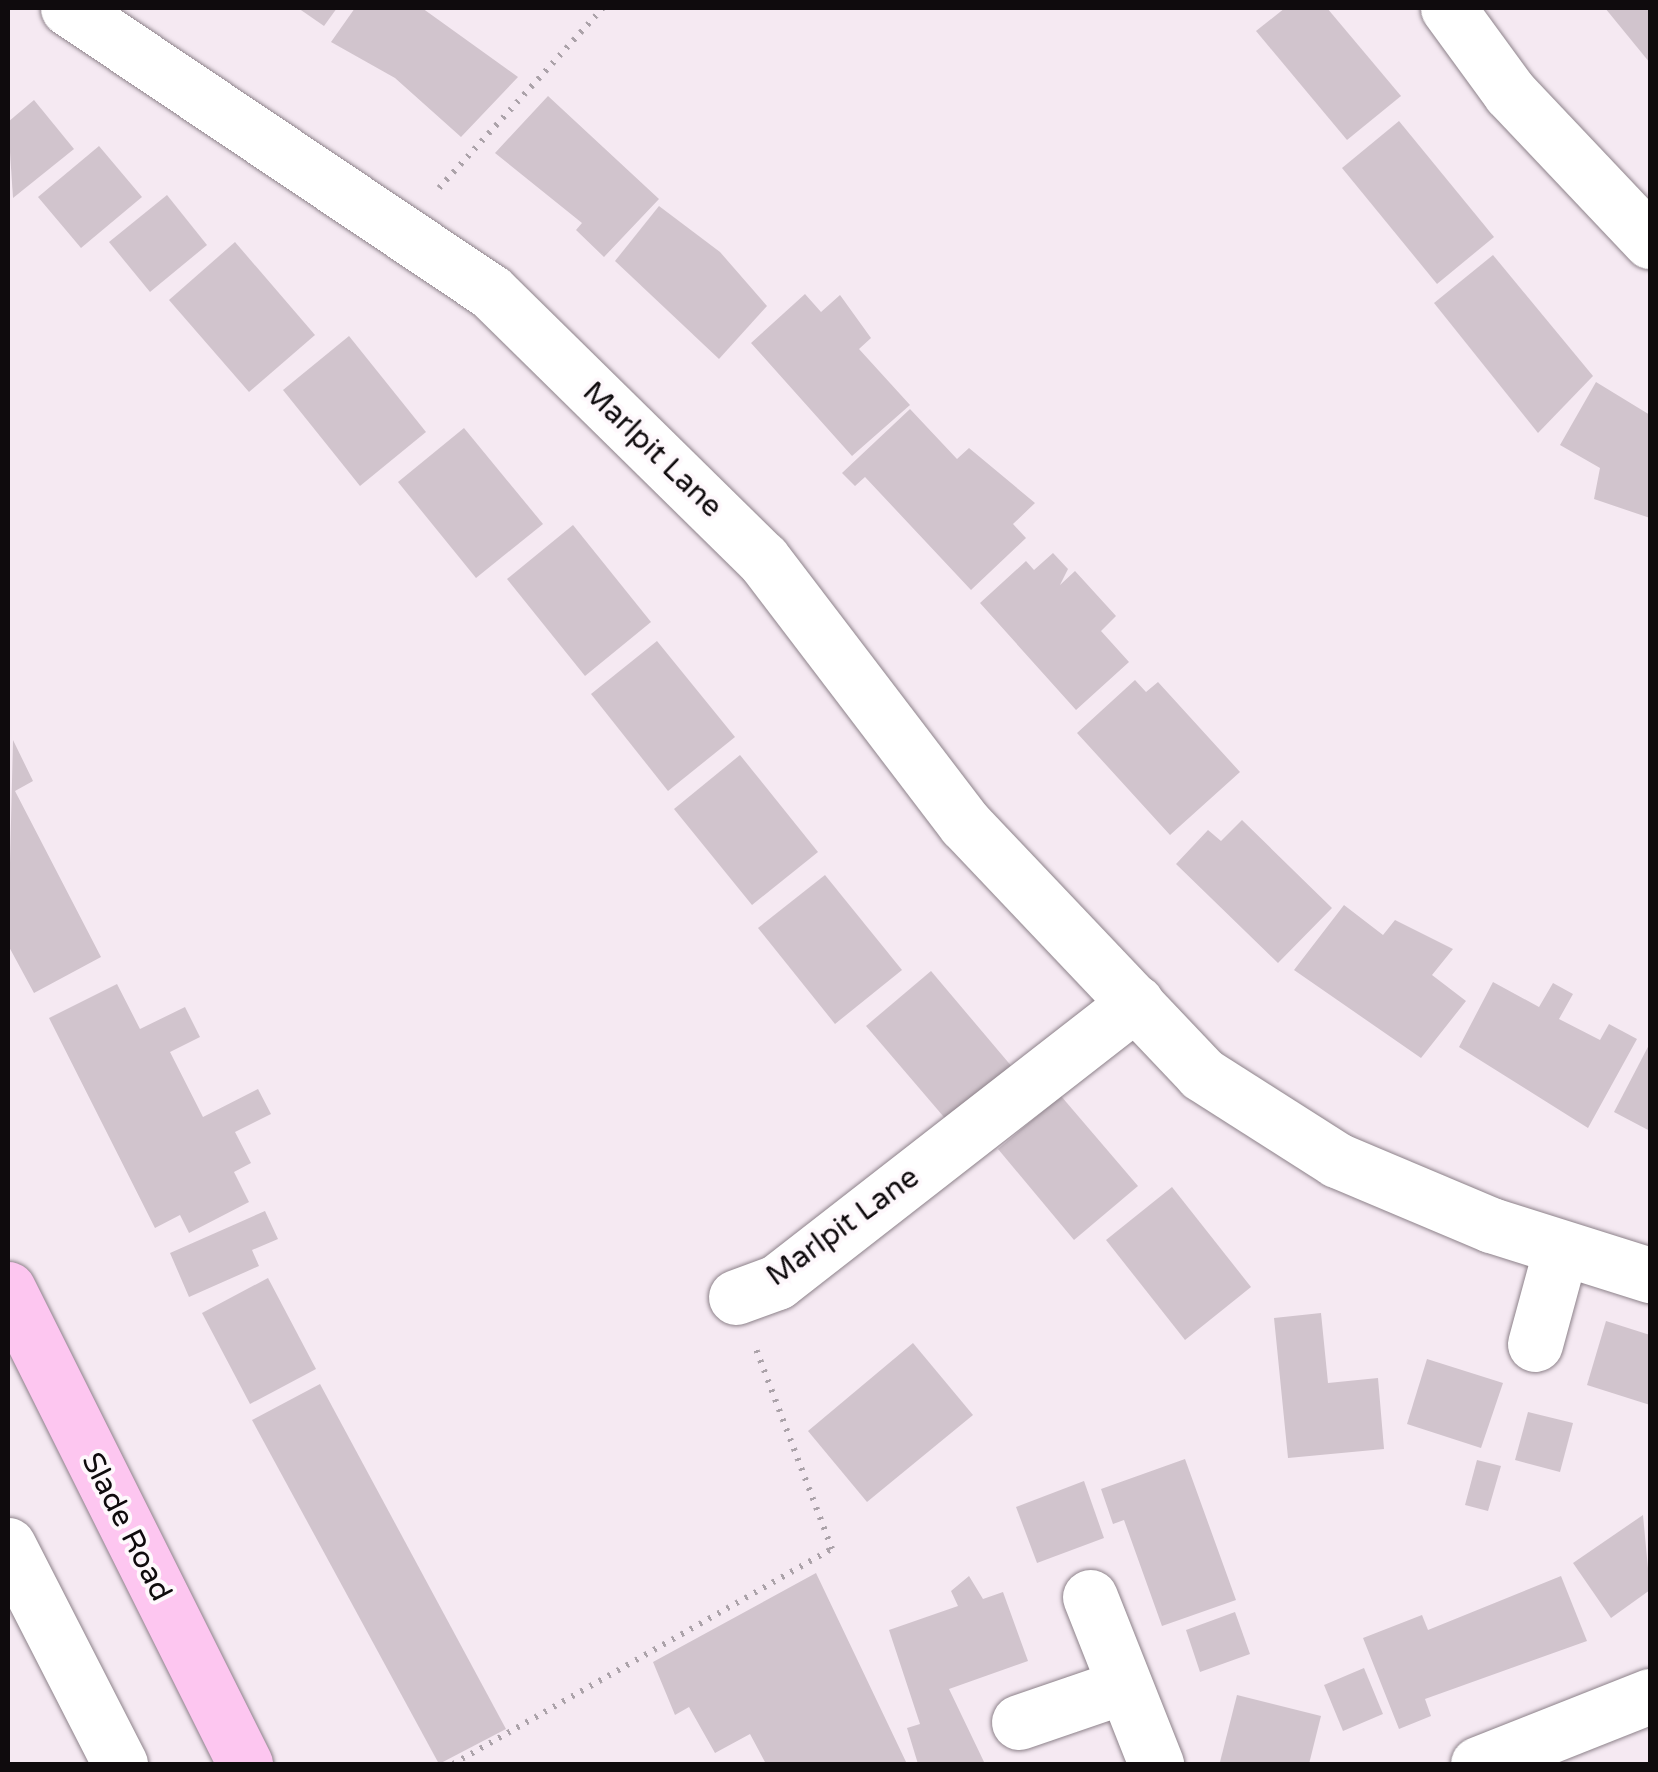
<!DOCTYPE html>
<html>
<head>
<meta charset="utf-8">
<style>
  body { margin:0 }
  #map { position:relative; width:1658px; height:1772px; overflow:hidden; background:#f5e9f2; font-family:"Varela Round",sans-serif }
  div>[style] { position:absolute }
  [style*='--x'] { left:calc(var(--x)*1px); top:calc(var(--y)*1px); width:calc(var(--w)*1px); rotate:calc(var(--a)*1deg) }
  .building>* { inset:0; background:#d1c4cd }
  .path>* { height:6px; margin-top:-3px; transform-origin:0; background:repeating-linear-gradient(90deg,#aba2a9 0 2.5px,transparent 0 10.5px) }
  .roads { filter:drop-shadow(0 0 2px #8d828a) drop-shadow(0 0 2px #8d828a) }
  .minor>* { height:55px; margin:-27.5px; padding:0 27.5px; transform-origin:27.5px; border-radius:27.5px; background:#fff }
  .major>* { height:55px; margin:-27.5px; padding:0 27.5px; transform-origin:27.5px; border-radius:27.5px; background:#fdc6f0 }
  span { translate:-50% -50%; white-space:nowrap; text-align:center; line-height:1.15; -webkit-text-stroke:8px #fef8fc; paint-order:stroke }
  .street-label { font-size:30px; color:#0f0b0d }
  .frame { position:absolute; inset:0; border:10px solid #0f0b0d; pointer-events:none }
</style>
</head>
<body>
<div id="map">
  <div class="building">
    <i style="clip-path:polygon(298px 8px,337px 8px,324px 26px)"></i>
    <i style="clip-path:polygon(355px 8px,422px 8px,518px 77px,461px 137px,395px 78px,331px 42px)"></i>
    <i style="clip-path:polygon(1285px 8px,1327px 8px,1401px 96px,1347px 140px,1256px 31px)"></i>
    <i style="clip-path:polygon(1605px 8px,1650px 8px,1650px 63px)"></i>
    <i style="clip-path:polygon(548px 96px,659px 199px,604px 257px,576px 230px,582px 223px,495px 153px)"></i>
    <i style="clip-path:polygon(34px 100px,74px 149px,13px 198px,8px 122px)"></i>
    <i style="clip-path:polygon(1399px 121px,1494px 237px,1437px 284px,1342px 168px)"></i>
    <i style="clip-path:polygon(99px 146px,142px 197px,81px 248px,38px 197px)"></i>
    <i style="clip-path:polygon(167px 195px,207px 245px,150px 292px,109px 242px)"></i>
    <i style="clip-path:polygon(659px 206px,720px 252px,767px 306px,719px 359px,615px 261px)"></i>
    <i style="clip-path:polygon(235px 242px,315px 335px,249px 392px,169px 300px)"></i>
    <i style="clip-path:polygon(1493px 255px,1593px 376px,1538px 433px,1434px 303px)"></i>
    <i style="clip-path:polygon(805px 294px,821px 312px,840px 295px,871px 338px,859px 349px,910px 405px,852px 456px,751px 343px)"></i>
    <i style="clip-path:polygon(349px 336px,426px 432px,360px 486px,283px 390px)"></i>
    <i style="clip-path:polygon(1596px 382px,1650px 415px,1650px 518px,1594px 499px,1600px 468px,1560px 445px)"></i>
    <i style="clip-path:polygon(910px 409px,957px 459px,969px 448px,1035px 503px,1013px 524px,1026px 538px,971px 590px,865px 477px,855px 486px,842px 473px)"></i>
    <i style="clip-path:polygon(464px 428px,543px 524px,476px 578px,398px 482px)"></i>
    <i style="clip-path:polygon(573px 525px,651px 622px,585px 676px,507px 579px)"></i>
    <i style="clip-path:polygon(1053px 553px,1068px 569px,1060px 585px,1075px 571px,1116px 616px,1101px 631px,1129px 662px,1076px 710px,980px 603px,1026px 561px,1034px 570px)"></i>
    <i style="clip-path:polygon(657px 641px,735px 737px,668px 791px,591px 694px)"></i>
    <i style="clip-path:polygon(1135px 680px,1146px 692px,1158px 682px,1240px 772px,1170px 835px,1077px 733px)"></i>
    <i style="clip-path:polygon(13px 740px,33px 781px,15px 791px,101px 957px,34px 993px,8px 945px)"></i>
    <i style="clip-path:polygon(740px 755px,818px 852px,752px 905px,674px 809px)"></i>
    <i style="clip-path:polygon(1242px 820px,1332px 908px,1278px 963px,1176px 864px,1208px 830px,1221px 841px)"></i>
    <i style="clip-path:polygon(825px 875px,902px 970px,835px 1024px,758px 928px)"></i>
    <i style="clip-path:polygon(1344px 905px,1383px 935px,1395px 920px,1453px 949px,1432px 975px,1466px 1001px,1421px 1058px,1294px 970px)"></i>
    <i style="clip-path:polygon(931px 971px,1013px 1068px,949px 1123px,866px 1026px)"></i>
    <i style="clip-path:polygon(1493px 982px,1539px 1007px,1553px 983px,1573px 994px,1559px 1019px,1600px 1040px,1609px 1024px,1637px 1039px,1588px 1128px,1459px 1047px)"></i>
    <i style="clip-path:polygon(117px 984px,140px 1029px,185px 1007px,200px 1037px,170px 1052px,203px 1117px,258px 1089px,271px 1114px,235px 1132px,251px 1163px,234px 1172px,249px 1202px,189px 1233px,180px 1215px,155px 1228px,49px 1018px)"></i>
    <i style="clip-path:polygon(1650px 1043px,1650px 1131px,1614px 1112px)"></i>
    <i style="clip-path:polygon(1061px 1096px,1138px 1186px,1074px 1240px,998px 1149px)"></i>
    <i style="clip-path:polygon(1172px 1187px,1251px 1287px,1185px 1340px,1106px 1240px)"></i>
    <i style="clip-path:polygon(265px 1211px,278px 1239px,252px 1250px,259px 1266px,189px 1297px,170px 1253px)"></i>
    <i style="clip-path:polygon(268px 1278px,316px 1369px,250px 1404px,202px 1313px)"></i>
    <i style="clip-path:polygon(1321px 1313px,1328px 1383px,1378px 1378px,1384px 1449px,1288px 1458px,1274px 1318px)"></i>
    <i style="clip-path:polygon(1606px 1321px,1650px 1335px,1650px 1405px,1587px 1385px)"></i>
    <i style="clip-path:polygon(913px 1343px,973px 1415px,867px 1502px,808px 1431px)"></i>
    <i style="clip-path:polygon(1427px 1359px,1503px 1383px,1481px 1448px,1407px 1424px)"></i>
    <i style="clip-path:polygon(320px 1384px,506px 1729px,439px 1764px,252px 1420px)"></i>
    <i style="clip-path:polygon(1528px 1412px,1573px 1423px,1560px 1472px,1515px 1460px)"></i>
    <i style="clip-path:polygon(1185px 1459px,1236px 1600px,1162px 1626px,1124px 1520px,1113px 1524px,1101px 1489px)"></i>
    <i style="clip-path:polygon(1477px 1460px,1501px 1466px,1488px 1511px,1465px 1505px)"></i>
    <i style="clip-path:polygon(1084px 1481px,1104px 1538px,1037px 1563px,1016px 1507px)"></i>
    <i style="clip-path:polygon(1643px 1515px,1650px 1590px,1611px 1618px,1573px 1563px)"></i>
    <i style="clip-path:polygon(816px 1573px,907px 1764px,766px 1764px,750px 1734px,715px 1753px,689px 1707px,675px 1715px,653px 1662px)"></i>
    <i style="clip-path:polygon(969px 1576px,983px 1599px,1003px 1592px,1028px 1661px,949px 1689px,985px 1764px,918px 1764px,907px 1728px,920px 1724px,889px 1630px,958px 1606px,951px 1591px)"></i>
    <i style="clip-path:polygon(1561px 1576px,1587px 1641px,1425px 1699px,1431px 1716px,1399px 1729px,1363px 1638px,1422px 1615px,1428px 1630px)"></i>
    <i style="clip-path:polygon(1235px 1612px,1250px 1654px,1200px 1672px,1186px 1630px)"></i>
    <i style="clip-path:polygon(1364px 1668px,1383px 1714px,1343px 1731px,1324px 1685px)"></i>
    <i style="clip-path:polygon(1237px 1695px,1321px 1716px,1309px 1764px,1220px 1762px)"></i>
  </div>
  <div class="path">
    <i style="--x:439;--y:188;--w:244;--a:-47.7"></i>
    <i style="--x:453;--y:1764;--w:436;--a:-29.6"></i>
    <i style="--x:832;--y:1549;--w:214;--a:-110.8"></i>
  </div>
  <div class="roads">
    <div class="minor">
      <i style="--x:68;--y:8;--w:509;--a:33.88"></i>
      <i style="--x:491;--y:292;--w:381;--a:44.5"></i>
      <i style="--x:763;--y:559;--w:333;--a:52.7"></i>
      <i style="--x:965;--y:824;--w:344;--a:46.5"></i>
      <i style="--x:1202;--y:1074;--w:160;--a:32.5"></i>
      <i style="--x:1337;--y:1160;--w:167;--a:22.9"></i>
      <i style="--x:1491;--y:1225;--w:167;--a:17.5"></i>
      <i style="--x:1448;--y:8;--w:105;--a:53.9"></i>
      <i style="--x:1510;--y:93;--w:204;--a:46.6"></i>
      <i style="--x:736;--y:1297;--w:44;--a:-20.1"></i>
      <i style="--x:777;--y:1282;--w:455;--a:-37.9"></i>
      <i style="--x:1535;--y:1344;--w:99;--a:-74.8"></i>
      <i style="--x:8;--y:1545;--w:246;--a:62.9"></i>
      <i style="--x:1090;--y:1597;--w:180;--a:68.4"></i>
      <i style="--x:1019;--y:1722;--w:111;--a:-18.9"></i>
      <i style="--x:1478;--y:1764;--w:185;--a:-21.6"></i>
    </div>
    <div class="major">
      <i style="--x:8;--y:1289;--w:531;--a:63.48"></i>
    </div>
  </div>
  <div class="street-label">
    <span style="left:652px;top:450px;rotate:44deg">Marlpit Lane</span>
    <span style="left:843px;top:1227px;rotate:-36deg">Marlpit Lane</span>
    <span style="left:126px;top:1527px;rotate:63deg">Slade Road</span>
  </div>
  <div class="frame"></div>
</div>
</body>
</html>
